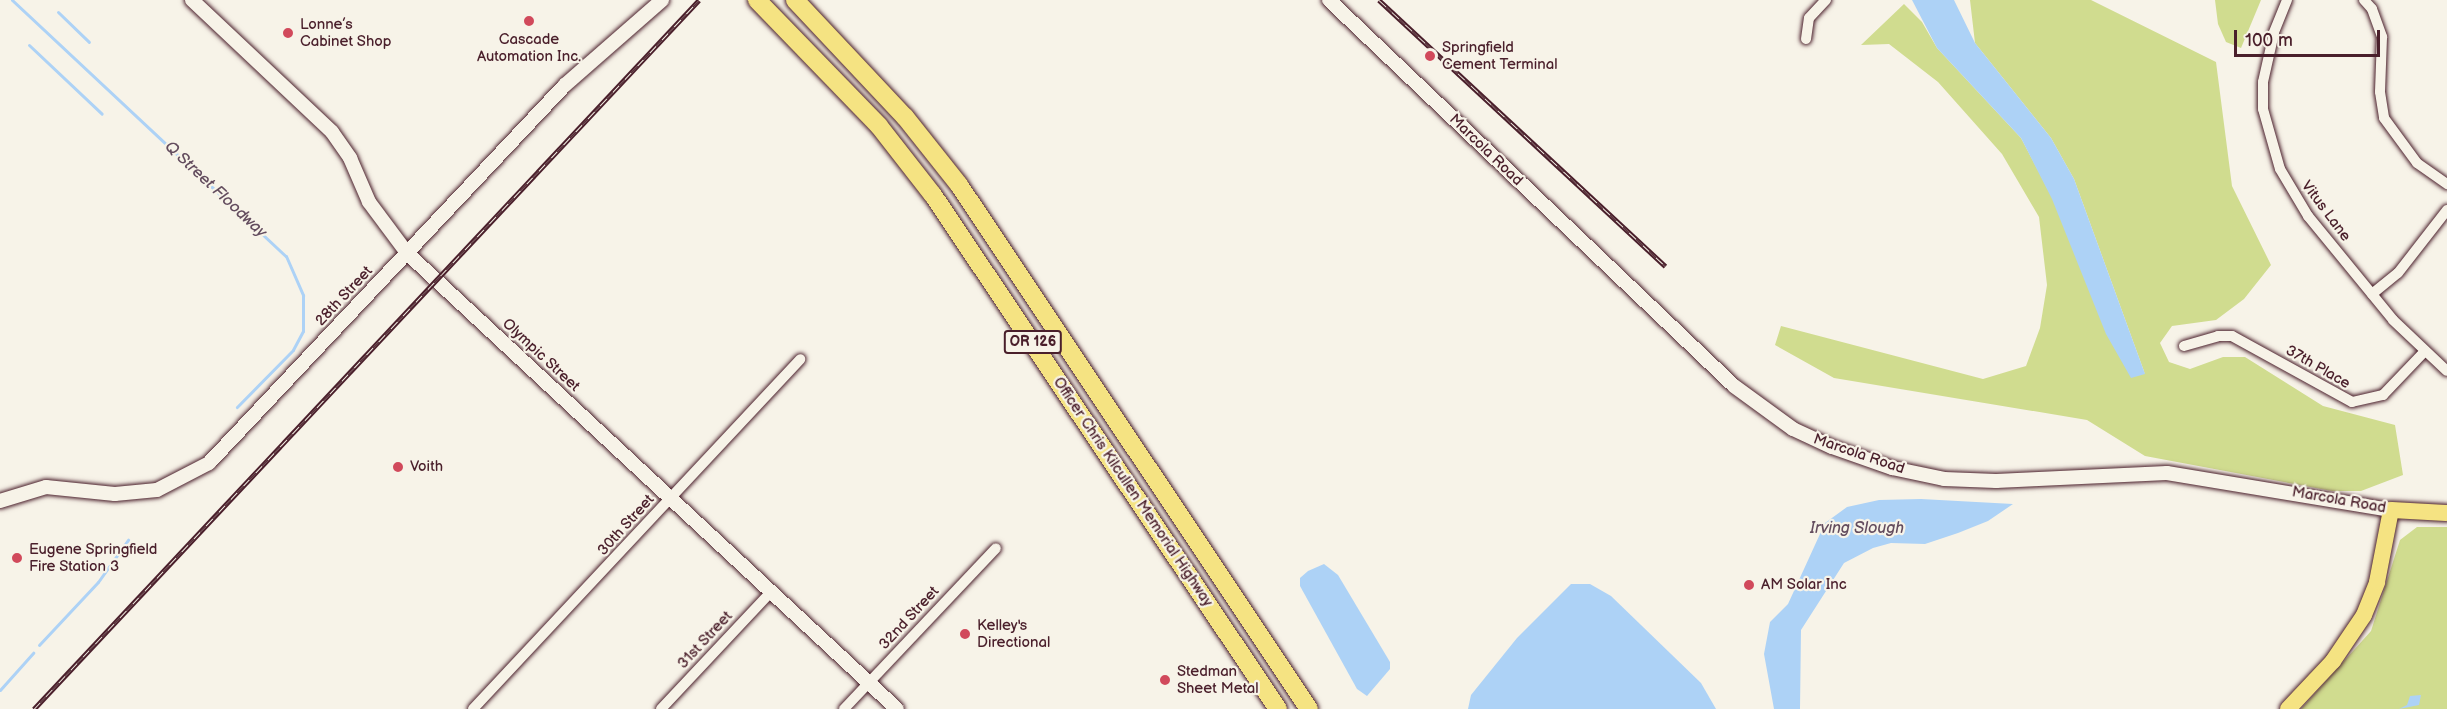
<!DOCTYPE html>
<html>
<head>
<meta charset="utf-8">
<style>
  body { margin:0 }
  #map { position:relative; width:2447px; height:709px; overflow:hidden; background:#f7f3e8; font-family:"Balsamiq Sans",sans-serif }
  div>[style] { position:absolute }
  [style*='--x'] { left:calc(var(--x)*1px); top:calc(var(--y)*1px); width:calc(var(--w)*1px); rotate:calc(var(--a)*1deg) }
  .green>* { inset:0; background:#d0dc8f }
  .water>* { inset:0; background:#add2f6 }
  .stream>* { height:3px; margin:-1.5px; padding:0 1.5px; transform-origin:1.5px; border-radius:1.5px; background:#add2f6 }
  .roads { filter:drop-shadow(0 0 2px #4a1f2b) drop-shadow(0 0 2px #4a1f2b) }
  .minor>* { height:10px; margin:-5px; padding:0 5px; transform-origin:5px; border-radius:5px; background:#f7f3e8 }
  .secondary>* { height:14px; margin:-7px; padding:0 7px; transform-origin:7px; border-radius:7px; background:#f7f3e8 }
  .primary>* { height:16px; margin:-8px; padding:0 8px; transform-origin:8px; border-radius:8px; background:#f5e382 }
  .motorway>* { height:18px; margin:-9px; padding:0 9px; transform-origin:9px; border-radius:9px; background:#f5e382 }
  .rail>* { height:5px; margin-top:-2.5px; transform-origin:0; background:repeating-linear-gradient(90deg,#f7f3e8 0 9px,#4a1f2b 0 18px); box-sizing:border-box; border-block:2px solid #4a1f2b }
  .dots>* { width:16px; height:16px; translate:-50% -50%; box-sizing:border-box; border:3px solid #f7f3e8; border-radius:50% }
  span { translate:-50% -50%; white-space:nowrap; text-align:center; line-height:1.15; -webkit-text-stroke:4.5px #f7f3e8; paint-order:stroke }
  .shield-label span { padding:2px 4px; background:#f7f3e8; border:2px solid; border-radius:4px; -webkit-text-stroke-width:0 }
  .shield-label { font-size:14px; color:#4a1f2b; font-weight:700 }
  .poi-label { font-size:15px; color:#4a1f2b }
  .left { translate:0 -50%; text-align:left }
  .street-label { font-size:15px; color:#4a1f2b }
  .water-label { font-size:16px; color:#634c5e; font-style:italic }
  .scale { position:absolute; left:2234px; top:30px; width:146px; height:27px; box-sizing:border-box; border:3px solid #4a1f2b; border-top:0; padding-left:8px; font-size:18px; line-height:21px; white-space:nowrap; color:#4a1f2b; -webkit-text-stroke:4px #f7f3e8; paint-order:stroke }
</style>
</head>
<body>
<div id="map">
  <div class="green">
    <i style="clip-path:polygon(1970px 0,2091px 0,2216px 62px,2232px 186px,2271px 265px,2244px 299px,2216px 320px,2172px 326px,2160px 343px,2169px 362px,2190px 369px,2223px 357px,2245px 357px,2323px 406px,2395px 425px,2403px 475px,2361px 491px,2332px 491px,2145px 456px,2087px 420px,1834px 378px,1775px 345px,1781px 326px,1983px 379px,2026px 366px,2040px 328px,2047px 285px,2039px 217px,2002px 154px,1938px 82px,1889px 44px,1861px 45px,1904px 4px,1922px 22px,1937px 48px,2021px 138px,2145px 374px,2074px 179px,2051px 138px,1975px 43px)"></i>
    <i style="clip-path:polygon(2215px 0,2261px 0,2241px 48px,2226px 42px,2218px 24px)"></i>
    <i style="clip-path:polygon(2417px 527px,2447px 527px,2447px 709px,2301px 709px,2371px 631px,2400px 540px)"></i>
  </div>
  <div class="water">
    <i style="clip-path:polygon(1912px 0,1954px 0,1975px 43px,2051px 138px,2074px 179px,2145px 374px,2131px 378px,2106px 334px,2052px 199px,2021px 138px,1937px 48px)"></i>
    <i style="clip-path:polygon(1921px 499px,2013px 504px,1988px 521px,1958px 533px,1925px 544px,1891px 543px,1873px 548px,1844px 563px,1801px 630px,1800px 709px,1774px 709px,1764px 654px,1770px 622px,1788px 604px,1825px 523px,1847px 507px,1879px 500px)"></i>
    <i style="clip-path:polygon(1324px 564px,1338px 575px,1390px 662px,1390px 669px,1367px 696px,1357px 689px,1300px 586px,1300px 578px,1308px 571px)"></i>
    <i style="clip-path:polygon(1571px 584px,1590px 584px,1611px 596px,1701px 683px,1716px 709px,1468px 709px,1471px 695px,1517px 638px)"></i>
    <i style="clip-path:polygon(2421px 695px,2419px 705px,2399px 709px,2407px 705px,2410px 696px)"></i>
  </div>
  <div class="stream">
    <i style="--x:12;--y:0;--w:375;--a:43.1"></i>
    <i style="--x:286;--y:256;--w:43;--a:66.4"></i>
    <i style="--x:303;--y:295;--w:36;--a:90"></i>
    <i style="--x:303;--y:331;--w:21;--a:118"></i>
    <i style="--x:293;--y:350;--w:80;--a:134.5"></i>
    <i style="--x:58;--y:12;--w:43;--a:44.1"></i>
    <i style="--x:29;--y:45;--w:100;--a:43.4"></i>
    <i style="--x:39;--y:645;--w:86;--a:-46.9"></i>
    <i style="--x:98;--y:582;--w:52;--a:-54.5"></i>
    <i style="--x:0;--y:690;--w:50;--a:-48.3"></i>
  </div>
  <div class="roads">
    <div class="minor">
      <i style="--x:2287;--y:0;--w:35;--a:112"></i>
      <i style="--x:2274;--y:33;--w:50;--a:102.7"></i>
      <i style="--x:2263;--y:82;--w:27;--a:90"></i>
      <i style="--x:2263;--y:109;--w:62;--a:74.2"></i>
      <i style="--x:2280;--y:169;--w:55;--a:59.2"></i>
      <i style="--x:2308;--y:216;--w:134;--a:50.7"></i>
      <i style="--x:2393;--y:320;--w:74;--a:43.4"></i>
      <i style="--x:2364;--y:0;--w:12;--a:48"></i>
      <i style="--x:2372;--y:9;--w:30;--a:70"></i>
      <i style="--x:2382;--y:37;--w:55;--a:92.1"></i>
      <i style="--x:2380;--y:92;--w:26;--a:81"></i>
      <i style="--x:2384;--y:118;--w:56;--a:53.7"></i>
      <i style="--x:2417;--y:163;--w:37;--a:35"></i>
      <i style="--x:1806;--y:39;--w:21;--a:-82"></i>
      <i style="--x:1809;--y:18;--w:25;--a:-47"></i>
      <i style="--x:2372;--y:294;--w:33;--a:-39"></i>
      <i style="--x:2398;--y:273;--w:80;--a:-52.1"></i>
      <i style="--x:2184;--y:346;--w:35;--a:-16"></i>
      <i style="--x:2218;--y:336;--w:14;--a:0"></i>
      <i style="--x:2232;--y:336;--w:137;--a:28.8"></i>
      <i style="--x:2352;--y:402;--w:32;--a:-13"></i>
      <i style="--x:2383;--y:395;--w:61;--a:-46.3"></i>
      <i style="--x:473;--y:709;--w:479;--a:-46.9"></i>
      <i style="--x:661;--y:709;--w:161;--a:-46.8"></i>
      <i style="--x:844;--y:709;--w:221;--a:-46.6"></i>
    </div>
    <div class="secondary">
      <i style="--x:192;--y:0;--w:192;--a:43.3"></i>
      <i style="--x:332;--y:132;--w:32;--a:55"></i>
      <i style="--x:350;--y:158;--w:48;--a:66.6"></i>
      <i style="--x:369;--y:202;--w:64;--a:53.3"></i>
      <i style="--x:407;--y:253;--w:669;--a:42.94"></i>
      <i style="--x:1329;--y:0;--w:559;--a:43.62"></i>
      <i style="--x:1734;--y:386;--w:73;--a:36.1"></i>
      <i style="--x:1793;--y:429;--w:43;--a:24.8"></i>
      <i style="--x:1832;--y:447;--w:64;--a:19.3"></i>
      <i style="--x:1892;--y:468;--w:53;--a:11.9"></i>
      <i style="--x:1944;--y:479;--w:52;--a:2.2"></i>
      <i style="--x:1996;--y:481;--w:171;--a:-2.7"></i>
      <i style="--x:2167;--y:473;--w:227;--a:9.4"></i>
      <i style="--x:0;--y:501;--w:48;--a:-16.9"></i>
      <i style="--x:46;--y:487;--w:69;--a:5.8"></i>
      <i style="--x:115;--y:494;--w:42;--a:-5.4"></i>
      <i style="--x:157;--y:490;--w:59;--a:-27.4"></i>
      <i style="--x:209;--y:463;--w:519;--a:-46.72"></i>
      <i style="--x:565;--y:85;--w:129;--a:-41.2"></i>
    </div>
    <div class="primary">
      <i style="--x:2288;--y:709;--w:66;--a:-46.8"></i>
      <i style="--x:2333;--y:661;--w:55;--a:-56"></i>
      <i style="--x:2364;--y:615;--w:35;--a:-68"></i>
      <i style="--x:2377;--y:582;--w:73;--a:-79"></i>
      <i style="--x:2391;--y:510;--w:56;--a:3.1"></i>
    </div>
    <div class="motorway">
      <i style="--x:757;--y:0;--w:175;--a:45.9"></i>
      <i style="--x:879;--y:126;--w:88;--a:52"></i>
      <i style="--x:933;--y:195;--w:619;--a:56.13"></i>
      <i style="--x:795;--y:0;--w:161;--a:46.8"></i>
      <i style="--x:905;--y:117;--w:87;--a:51.5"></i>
      <i style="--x:959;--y:185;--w:630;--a:56.26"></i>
    </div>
  </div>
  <div class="rail">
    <i style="--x:1379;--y:0;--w:391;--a:42.9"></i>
    <i style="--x:34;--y:709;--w:972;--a:-46.83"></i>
  </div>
  <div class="dots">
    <i style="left:529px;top:21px;background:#d1495b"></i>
    <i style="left:288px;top:33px;background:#d1495b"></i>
    <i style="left:1430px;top:56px;background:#d1495b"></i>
    <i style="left:398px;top:467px;background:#d1495b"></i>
    <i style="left:17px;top:558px;background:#d1495b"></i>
    <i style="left:1749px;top:585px;background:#d1495b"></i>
    <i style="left:965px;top:634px;background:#d1495b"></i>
    <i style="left:1165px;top:680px;background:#d1495b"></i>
  </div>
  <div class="shield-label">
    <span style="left:1033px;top:342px">OR 126</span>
  </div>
  <div class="poi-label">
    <span class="left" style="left:300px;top:33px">Lonne’s<br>Cabinet Shop</span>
    <span style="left:529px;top:48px">Cascade<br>Automation Inc.</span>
    <span class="left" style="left:1442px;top:56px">Springfield<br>Cement Terminal</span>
    <span class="left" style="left:410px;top:467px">Voith</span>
    <span class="left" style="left:29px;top:558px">Eugene Springfield<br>Fire Station 3</span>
    <span class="left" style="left:1761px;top:585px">AM Solar Inc</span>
    <span class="left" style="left:977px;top:634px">Kelley's<br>Directional</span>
    <span class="left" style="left:1177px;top:680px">Stedman<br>Sheet Metal</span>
  </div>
  <div class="street-label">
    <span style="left:1486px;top:150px;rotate:44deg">Marcola Road</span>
    <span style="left:2326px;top:211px;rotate:53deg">Vitus Lane</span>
    <span style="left:344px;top:296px;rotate:-47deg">28th Street</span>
    <span style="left:541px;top:355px;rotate:43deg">Olympic Street</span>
    <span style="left:2318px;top:367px;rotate:30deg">37th Place</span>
    <span style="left:1859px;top:454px;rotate:19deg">Marcola Road</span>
    <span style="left:1133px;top:492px;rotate:56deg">Officer Chris Kilcullen Memorial Highway</span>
    <span style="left:2339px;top:500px;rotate:10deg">Marcola Road</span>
    <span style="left:626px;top:525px;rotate:-48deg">30th Street</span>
    <span style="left:909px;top:618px;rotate:-47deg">32nd Street</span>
    <span style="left:705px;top:640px;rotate:-47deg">31st Street</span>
  </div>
  <div class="water-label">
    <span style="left:215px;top:190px;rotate:43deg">Q Street Floodway</span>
    <span style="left:1857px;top:529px">Irving Slough</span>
  </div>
  <div class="scale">100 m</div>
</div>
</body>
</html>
